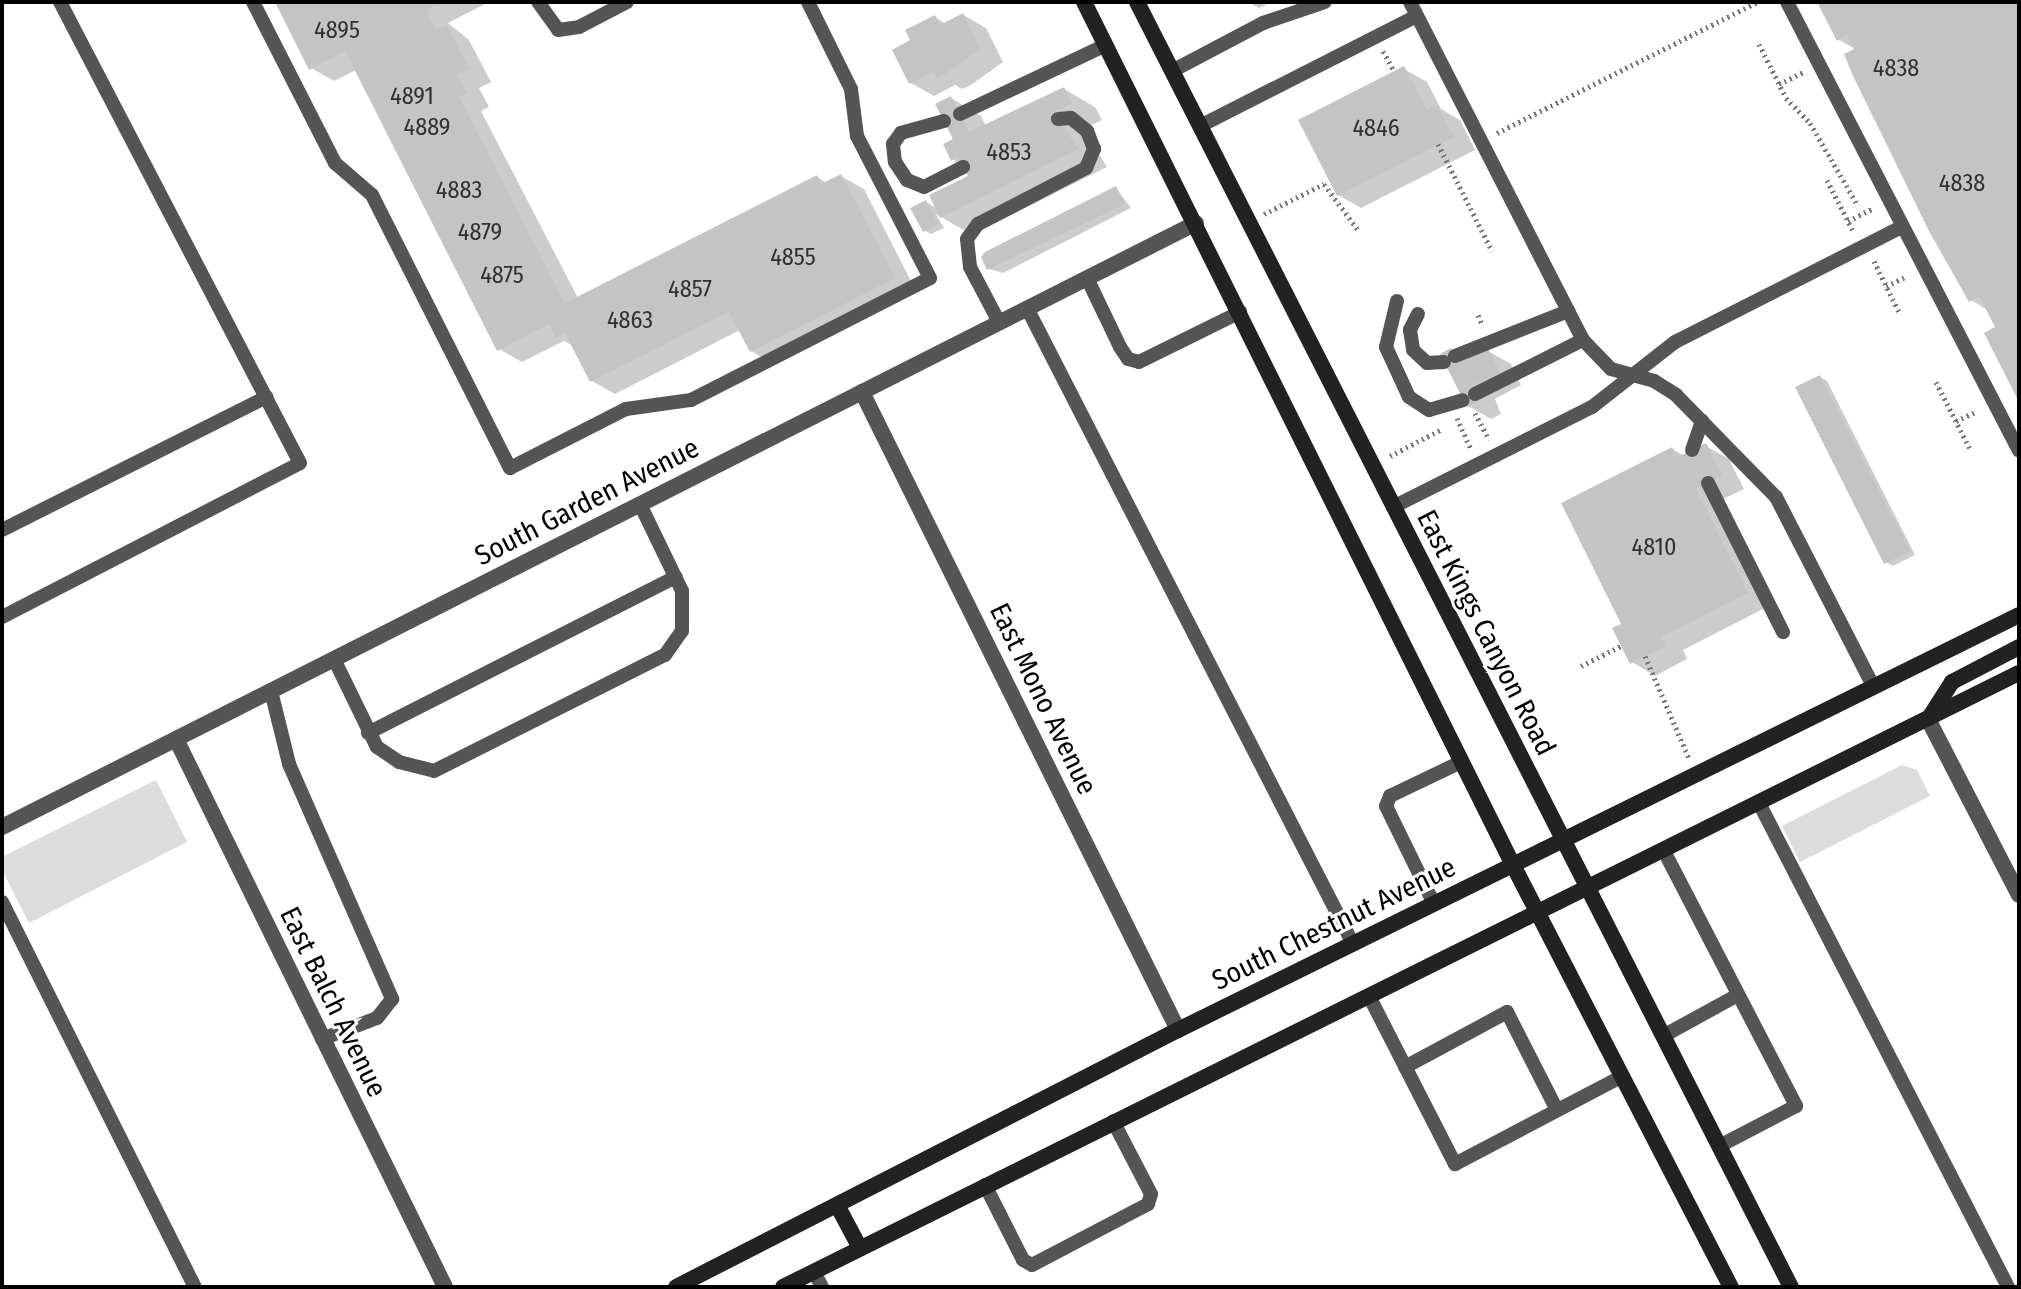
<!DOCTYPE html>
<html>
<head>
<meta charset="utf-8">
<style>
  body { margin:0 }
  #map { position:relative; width:2021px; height:1289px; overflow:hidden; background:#fff; font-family:"Fira Sans Condensed",sans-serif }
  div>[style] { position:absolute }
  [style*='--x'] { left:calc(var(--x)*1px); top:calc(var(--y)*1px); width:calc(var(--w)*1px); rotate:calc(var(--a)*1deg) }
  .green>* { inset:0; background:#dcdcdc }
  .shadow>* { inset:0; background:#0003 }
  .building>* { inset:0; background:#c4c4c4 }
  .path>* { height:5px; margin-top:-2.5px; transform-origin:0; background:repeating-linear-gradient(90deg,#777 0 2px,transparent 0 6px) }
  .service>* { height:14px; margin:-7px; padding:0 7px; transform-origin:7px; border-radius:7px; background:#555 }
  .minor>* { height:16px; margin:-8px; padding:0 8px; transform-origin:8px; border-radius:8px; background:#555 }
  .secondary>* { height:16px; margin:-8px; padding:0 8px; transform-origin:8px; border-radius:8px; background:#222 }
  span { translate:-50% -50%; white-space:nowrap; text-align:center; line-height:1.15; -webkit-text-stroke:6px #fff; paint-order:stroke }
  .number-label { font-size:24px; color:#313131 }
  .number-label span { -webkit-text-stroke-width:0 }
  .street-label { font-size:28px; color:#000 }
  .frame { position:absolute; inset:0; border:4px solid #000; pointer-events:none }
</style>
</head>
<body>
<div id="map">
  <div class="green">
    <i style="clip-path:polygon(1902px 765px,1917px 770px,1930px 796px,1800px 862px,1782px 826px)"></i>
    <i style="clip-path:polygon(156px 780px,187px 842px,29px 923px,2px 870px,2px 857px)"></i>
  </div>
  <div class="shadow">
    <i style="clip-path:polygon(277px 2px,489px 2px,448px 23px,469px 40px,491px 82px,479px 88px,489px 107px,481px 111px,578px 298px,817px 177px,827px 183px,841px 176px,864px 189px,916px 291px,774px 364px,751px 351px,740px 330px,615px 394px,592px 381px,575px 347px,564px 341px,522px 362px,499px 349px,356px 70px,334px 81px,311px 68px)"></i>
    <i style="clip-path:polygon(1248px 2px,1272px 2px,1259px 8px)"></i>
    <i style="clip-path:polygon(1820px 2px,2019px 2px,2019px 398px,1998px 328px,1989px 311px,1971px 300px,1857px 50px,1839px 40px)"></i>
    <i style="clip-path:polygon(963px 15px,986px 28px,1003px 62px,971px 85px,962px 89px,955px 85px,934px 96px,911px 83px,913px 41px,935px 17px,946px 24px)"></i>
    <i style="clip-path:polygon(1404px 69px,1427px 82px,1441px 109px,1460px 120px,1475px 150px,1361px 208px,1338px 195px)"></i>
    <i style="clip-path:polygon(1064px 89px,1095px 107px,1102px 120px,1083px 129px,1107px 167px,972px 235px,936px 214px,944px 228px,931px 234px,924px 230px,926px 202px,938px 209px,970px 177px,953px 159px,951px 98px,981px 116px,986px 126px)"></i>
    <i style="clip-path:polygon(1116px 188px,1131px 208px,1003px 273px,989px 269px)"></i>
    <i style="clip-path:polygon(1488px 351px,1511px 364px,1521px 385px,1495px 399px,1501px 414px,1491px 419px,1468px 406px,1443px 355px)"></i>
    <i style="clip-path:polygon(1820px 377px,1827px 381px,1915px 555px,1893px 566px,1886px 562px)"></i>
    <i style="clip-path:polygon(1706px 446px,1729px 459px,1744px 489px,1717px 502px,1769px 606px,1683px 650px,1687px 659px,1655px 676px,1632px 662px,1624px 625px,1672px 449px,1685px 456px)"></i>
  </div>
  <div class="building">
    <i style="clip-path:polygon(275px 2px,442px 2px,426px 10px,436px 30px,447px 25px,469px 69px,457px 75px,467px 94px,459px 97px,565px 303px,817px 175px,821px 184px,841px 174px,895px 278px,750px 352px,729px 312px,590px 382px,565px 333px,555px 338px,549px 324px,497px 351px,345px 51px,309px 70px)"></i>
    <i style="clip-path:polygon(1817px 2px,2019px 2px,2019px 402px,1984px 333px,1995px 327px,1979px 296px,1969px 302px,1929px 231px,1853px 76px,1844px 54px,1854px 49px,1847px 35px,1837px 41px)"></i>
    <i style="clip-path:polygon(963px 13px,981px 49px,948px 72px,937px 78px,934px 72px,909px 84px,892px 50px,910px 40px,905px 30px,935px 15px,940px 25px)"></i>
    <i style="clip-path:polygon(1404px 66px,1427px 110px,1437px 105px,1454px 137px,1337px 196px,1298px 120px)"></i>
    <i style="clip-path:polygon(1064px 87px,1072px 103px,1054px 111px,1078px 149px,940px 218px,929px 195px,968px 176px,958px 157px,951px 161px,943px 144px,953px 139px,935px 104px,951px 96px,969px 132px)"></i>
    <i style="clip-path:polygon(1116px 186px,1125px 204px,987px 270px,981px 257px,985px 252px)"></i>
    <i style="clip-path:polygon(926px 200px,938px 224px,923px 232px,910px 208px)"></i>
    <i style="clip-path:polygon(1451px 348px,1460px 362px,1488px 348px,1500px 372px,1473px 385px,1479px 401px,1467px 407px,1440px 354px)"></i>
    <i style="clip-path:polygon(1820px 375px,1910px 551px,1884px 564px,1795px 387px)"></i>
    <i style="clip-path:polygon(1706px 443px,1722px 475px,1695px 489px,1748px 593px,1661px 637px,1666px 646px,1630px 664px,1612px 628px,1621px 624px,1561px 503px,1672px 447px,1678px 457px)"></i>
  </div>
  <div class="path">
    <i style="--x:1759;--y:44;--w:60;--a:63.4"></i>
    <i style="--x:1786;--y:98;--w:35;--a:46"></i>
    <i style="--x:1810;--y:123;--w:94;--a:59.9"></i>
    <i style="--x:1383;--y:51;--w:23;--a:61"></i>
    <i style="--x:1779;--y:84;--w:28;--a:-26"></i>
    <i style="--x:1497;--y:133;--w:291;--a:-26.7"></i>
    <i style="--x:1438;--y:144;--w:120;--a:63.2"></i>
    <i style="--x:1827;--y:180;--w:59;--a:63"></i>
    <i style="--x:1264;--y:214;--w:67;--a:-26.6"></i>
    <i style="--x:1324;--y:184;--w:57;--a:53.5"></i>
    <i style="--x:1848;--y:221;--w:27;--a:-27"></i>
    <i style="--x:1874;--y:261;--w:59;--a:63.9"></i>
    <i style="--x:1886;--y:286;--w:23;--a:-25"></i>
    <i style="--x:1478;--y:315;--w:12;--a:66"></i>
    <i style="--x:1936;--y:382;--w:77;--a:63.1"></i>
    <i style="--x:1475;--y:413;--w:30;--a:62"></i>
    <i style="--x:1457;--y:418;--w:34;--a:66"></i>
    <i style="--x:1956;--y:421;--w:23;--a:-25"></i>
    <i style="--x:1390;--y:456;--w:59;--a:-27.4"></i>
    <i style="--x:1645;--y:656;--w:111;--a:66.7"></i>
    <i style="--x:1581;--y:666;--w:45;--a:-26.6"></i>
  </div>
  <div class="service">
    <i style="--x:253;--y:2;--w:181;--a:63"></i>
    <i style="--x:335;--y:163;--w:49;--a:40.9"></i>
    <i style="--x:372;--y:195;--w:306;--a:63.2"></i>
    <i style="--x:510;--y:468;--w:130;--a:-27"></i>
    <i style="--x:626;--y:409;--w:66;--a:-7.9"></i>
    <i style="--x:691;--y:400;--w:268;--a:-27"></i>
    <i style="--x:930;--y:278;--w:160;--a:-117.2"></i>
    <i style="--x:857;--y:136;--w:47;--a:-97.3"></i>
    <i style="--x:851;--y:89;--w:97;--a:-116.3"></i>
    <i style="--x:538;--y:2;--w:34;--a:54"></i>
    <i style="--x:558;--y:30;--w:21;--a:-8"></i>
    <i style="--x:579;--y:27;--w:54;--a:-27.5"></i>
    <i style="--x:1410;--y:2;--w:380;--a:62.9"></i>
    <i style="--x:1583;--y:340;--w:40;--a:46"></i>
    <i style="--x:1611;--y:369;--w:45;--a:15.6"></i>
    <i style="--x:1654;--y:381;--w:26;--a:32"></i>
    <i style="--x:1676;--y:395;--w:143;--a:45.6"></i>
    <i style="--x:1776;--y:497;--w:210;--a:62.8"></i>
    <i style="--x:1787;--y:2;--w:505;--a:62.67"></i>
    <i style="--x:1172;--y:71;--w:103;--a:-27.8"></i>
    <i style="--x:1263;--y:23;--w:65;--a:-18.7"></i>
    <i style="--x:960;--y:114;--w:161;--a:-25.3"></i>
    <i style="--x:944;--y:121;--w:45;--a:164.4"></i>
    <i style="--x:901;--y:133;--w:14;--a:126"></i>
    <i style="--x:893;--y:144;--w:18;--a:84"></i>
    <i style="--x:895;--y:162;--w:22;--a:56"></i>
    <i style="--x:907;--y:180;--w:18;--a:22"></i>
    <i style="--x:924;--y:187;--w:44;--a:-27.1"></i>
    <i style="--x:1200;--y:126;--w:243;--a:-26.9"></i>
    <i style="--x:1087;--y:278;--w:76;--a:64.4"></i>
    <i style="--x:1120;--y:347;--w:14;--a:56"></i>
    <i style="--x:1128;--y:359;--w:11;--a:15"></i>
    <i style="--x:1139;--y:362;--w:113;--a:-26.3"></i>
    <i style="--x:1397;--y:301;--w:47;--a:103.4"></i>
    <i style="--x:1386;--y:347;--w:55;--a:65.3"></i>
    <i style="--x:1409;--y:397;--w:24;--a:33"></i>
    <i style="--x:1429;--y:410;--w:35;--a:-16"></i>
    <i style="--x:1027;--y:308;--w:715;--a:62.86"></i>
    <i style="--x:1418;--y:314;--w:18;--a:117"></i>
    <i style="--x:1410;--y:330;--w:20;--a:81"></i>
    <i style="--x:1413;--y:350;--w:19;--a:43"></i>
    <i style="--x:1427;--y:363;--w:17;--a:-3"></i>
    <i style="--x:999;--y:322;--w:62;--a:-117.8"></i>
    <i style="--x:970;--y:267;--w:28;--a:-96"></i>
    <i style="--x:967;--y:239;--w:19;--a:-54"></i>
    <i style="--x:978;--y:224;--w:122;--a:-27.4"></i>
    <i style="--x:1086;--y:168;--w:21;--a:-67"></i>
    <i style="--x:1094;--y:149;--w:19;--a:-111"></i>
    <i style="--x:1087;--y:131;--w:21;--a:-141"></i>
    <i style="--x:1071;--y:118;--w:13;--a:176"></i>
    <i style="--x:1455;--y:356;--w:122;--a:-21.7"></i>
    <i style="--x:1475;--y:394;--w:121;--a:-26.6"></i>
    <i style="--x:1692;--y:450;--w:31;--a:-71"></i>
    <i style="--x:1708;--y:483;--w:167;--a:63.3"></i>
    <i style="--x:1393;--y:507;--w:223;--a:-26.7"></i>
    <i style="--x:1592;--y:407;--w:105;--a:-38.1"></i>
    <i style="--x:1675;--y:342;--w:254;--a:-26.9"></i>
    <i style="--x:2;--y:530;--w:296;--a:-26.7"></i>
    <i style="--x:2;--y:617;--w:335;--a:-27.3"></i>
    <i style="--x:300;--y:463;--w:520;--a:-117.5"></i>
    <i style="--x:334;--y:659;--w:98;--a:64"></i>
    <i style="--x:377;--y:747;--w:27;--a:34"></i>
    <i style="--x:399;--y:762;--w:36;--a:14"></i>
    <i style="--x:434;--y:771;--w:258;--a:-26.7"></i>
    <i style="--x:665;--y:655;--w:29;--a:-55"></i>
    <i style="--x:682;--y:631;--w:40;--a:-90"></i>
    <i style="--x:682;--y:591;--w:97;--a:-115.8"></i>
    <i style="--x:271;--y:691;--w:75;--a:76.1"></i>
    <i style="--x:289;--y:764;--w:257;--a:66.3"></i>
    <i style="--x:392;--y:999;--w:24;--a:128"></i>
    <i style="--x:377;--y:1018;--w:59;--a:159.1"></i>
    <i style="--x:368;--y:733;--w:345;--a:-26.9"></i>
    <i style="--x:1760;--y:805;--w:542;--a:62.77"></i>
    <i style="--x:1665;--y:853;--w:285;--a:62.6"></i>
    <i style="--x:1796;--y:1106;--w:87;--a:152.5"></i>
    <i style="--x:2;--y:902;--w:431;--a:63.4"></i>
    <i style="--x:1434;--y:904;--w:109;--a:-116.1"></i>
    <i style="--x:1386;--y:806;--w:11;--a:-68"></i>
    <i style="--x:1390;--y:796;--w:79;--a:-25.6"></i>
    <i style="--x:1369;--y:996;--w:189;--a:62.9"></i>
    <i style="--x:1455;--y:1164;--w:187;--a:-27.7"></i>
    <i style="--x:1663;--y:1036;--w:85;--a:-28.7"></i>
    <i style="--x:1405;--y:1067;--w:116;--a:-28.3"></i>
    <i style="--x:1507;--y:1012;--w:110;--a:63"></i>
    <i style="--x:985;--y:1185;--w:84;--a:63.1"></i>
    <i style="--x:1023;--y:1260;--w:10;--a:29"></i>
    <i style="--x:1032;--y:1265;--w:131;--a:-27.7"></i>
    <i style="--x:1148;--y:1204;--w:10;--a:-73"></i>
    <i style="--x:1151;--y:1194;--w:82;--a:-117.5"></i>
    <i style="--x:814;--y:1272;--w:17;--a:62"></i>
  </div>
  <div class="minor">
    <i style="--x:862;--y:392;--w:712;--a:63.65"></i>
    <i style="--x:1928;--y:719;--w:198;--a:62.7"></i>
    <i style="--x:176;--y:739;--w:610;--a:63.85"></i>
    <i style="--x:2;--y:827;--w:1338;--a:-26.83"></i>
  </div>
  <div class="secondary">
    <i style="--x:1084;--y:2;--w:964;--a:63.57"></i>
    <i style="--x:1513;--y:865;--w:475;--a:62.7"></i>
    <i style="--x:1137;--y:2;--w:1442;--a:63.03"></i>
    <i style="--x:1929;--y:718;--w:43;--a:-57.4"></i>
    <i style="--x:1952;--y:682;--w:76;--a:-27.6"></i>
    <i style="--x:837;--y:1205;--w:49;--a:61.9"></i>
    <i style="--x:676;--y:1287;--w:564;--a:-27.11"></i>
    <i style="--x:1178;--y:1030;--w:938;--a:-26.26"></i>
    <i style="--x:783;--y:1287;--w:1380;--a:-26.42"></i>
  </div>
  <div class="number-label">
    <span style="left:337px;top:31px">4895</span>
    <span style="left:1896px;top:69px">4838</span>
    <span style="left:412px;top:97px">4891</span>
    <span style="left:427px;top:128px">4889</span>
    <span style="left:1376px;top:129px">4846</span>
    <span style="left:1009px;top:153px">4853</span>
    <span style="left:1962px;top:184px">4838</span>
    <span style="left:459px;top:191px">4883</span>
    <span style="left:480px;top:233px">4879</span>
    <span style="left:793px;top:258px">4855</span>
    <span style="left:502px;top:276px">4875</span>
    <span style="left:690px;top:290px">4857</span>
    <span style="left:630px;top:321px">4863</span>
    <span style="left:1654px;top:548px">4810</span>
  </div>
  <div class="street-label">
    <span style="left:587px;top:502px;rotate:-27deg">South Garden Avenue</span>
    <span style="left:1486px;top:633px;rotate:63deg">East Kings Canyon Road</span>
    <span style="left:1043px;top:699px;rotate:64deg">East Mono Avenue</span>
    <span style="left:1334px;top:924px;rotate:-26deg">South Chestnut Avenue</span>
    <span style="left:333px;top:1002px;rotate:64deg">East Balch Avenue</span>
  </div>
  <div class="frame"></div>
</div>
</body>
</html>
